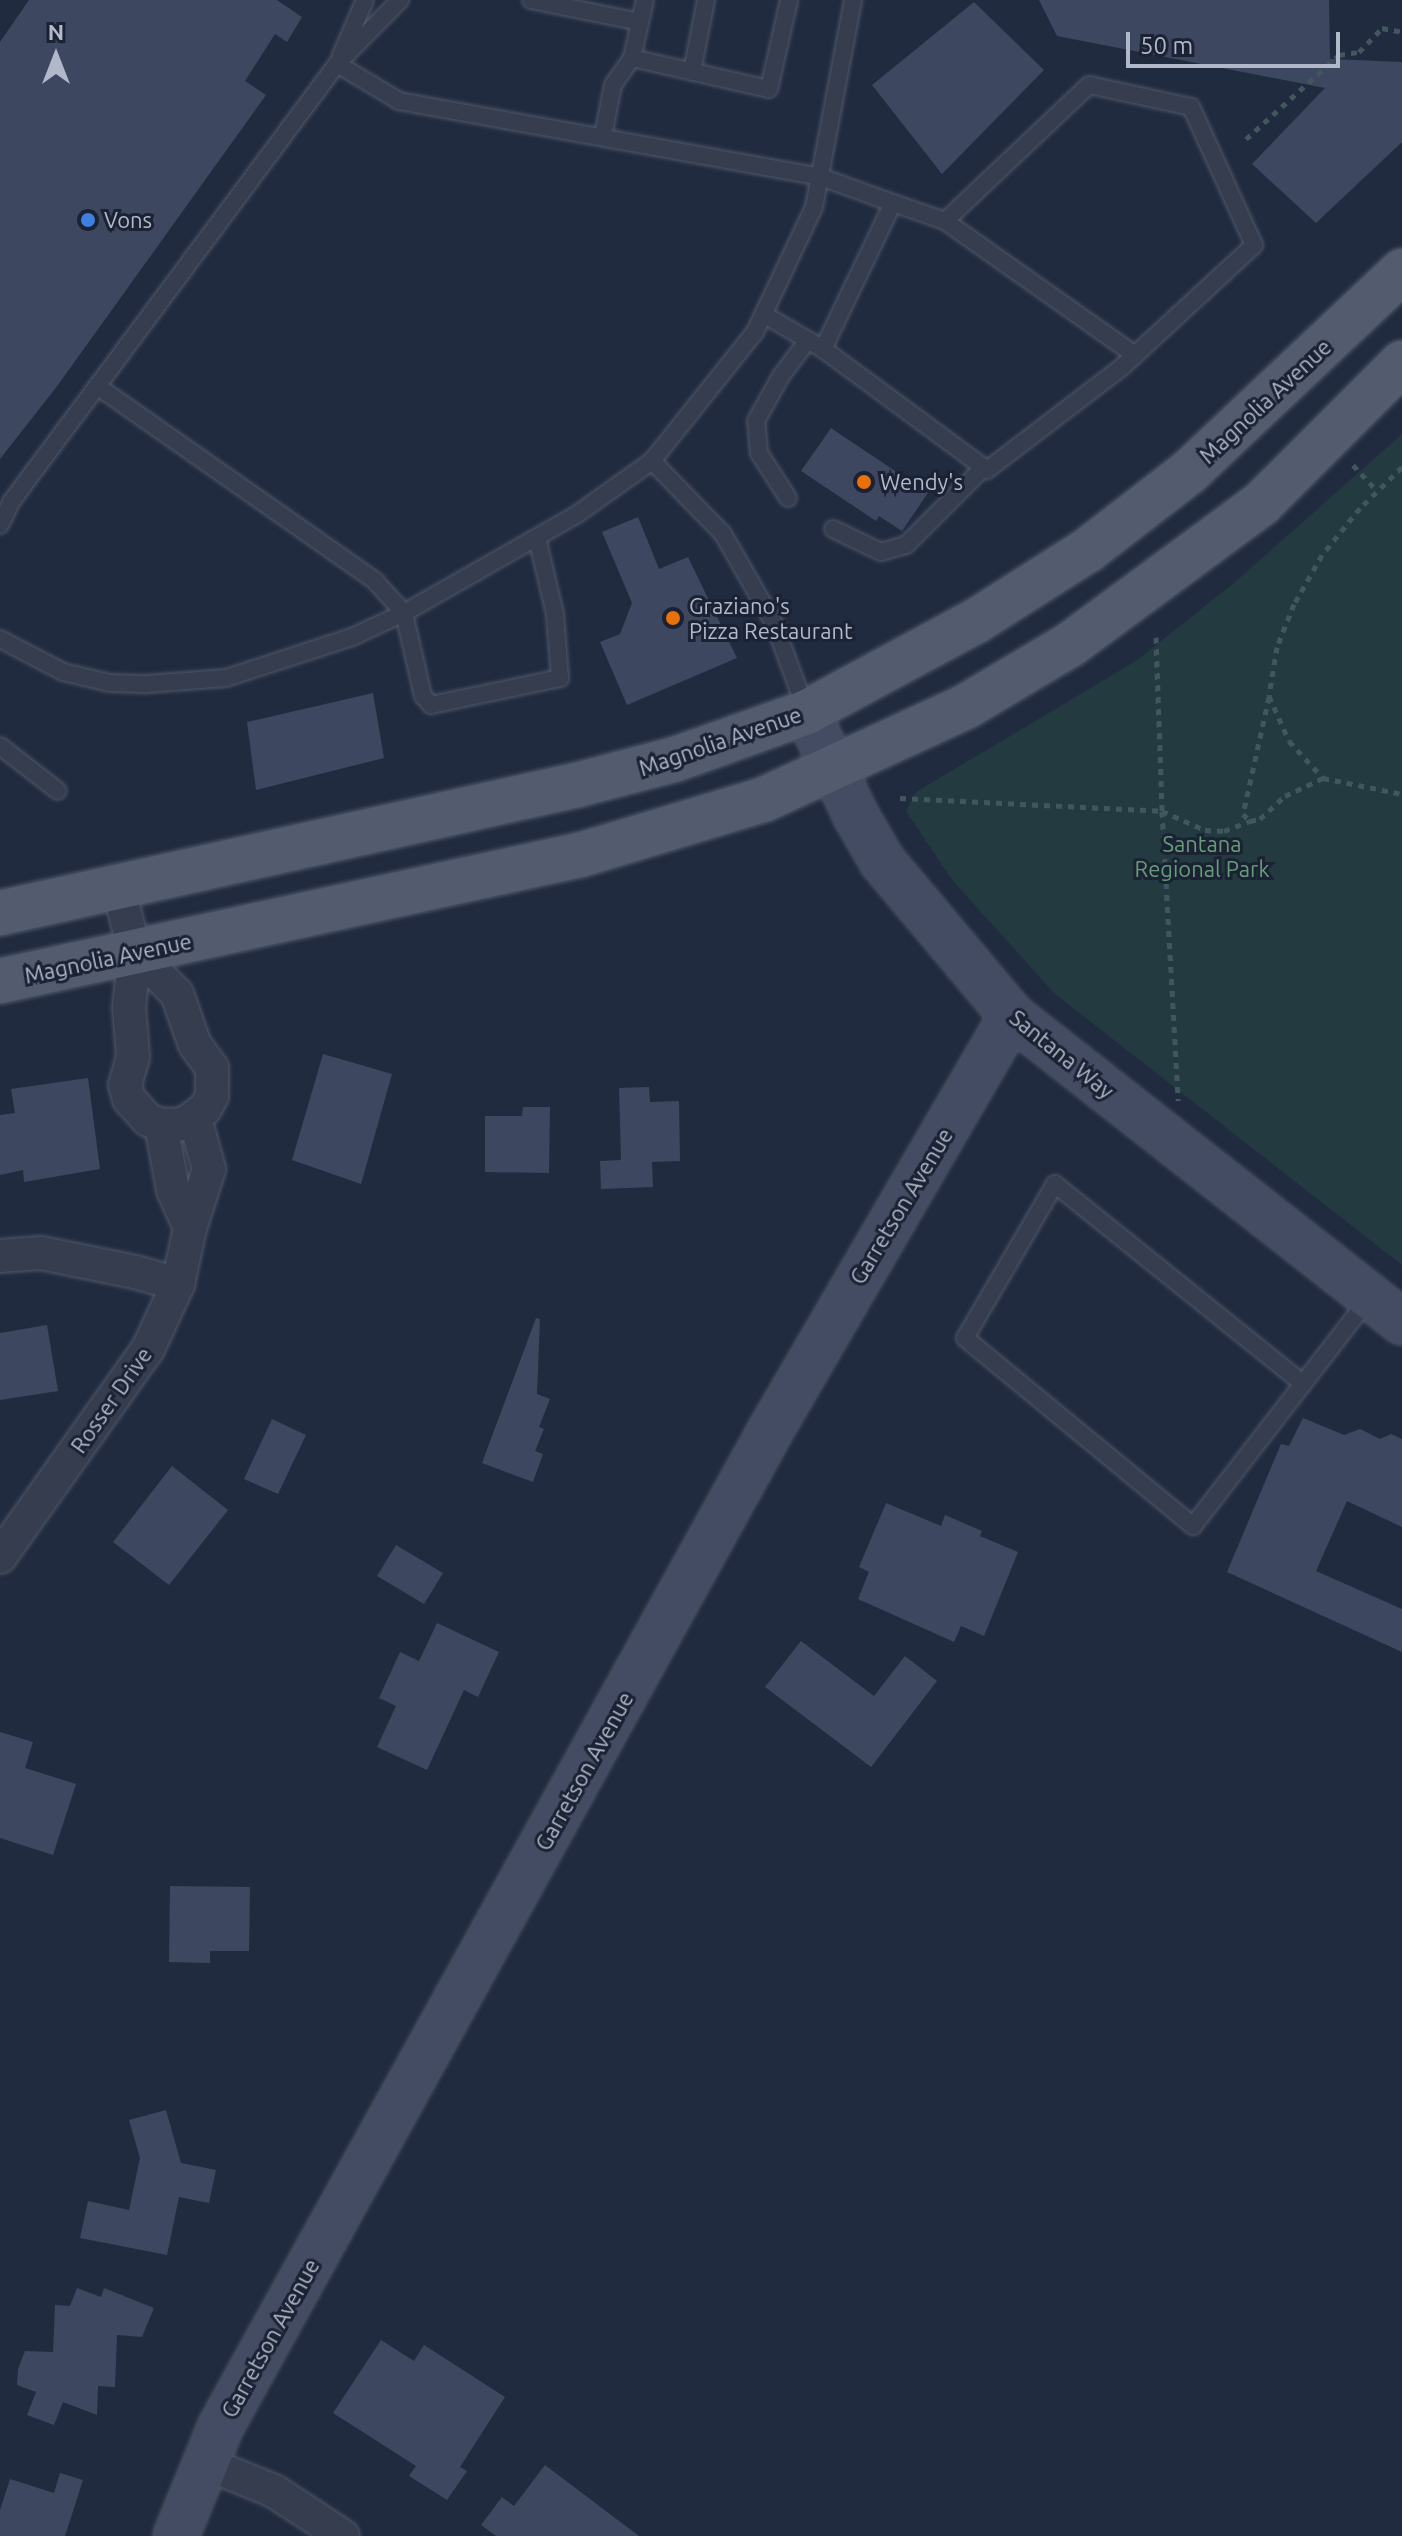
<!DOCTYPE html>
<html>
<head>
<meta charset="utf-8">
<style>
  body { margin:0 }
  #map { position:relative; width:1402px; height:2536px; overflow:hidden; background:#212b3f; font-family:Ubuntu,sans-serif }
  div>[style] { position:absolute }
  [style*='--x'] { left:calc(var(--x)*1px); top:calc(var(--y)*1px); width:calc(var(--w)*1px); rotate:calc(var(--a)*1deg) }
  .green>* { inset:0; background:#233a40 }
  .building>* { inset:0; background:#3d475f }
  .path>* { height:5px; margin-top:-2.5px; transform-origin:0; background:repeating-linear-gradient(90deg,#41575d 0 6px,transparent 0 12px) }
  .roads { filter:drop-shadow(0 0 2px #505869) drop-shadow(0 0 2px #505869) }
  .lane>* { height:16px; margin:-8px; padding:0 8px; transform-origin:8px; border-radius:8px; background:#353d4f }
  .street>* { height:32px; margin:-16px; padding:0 16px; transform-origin:16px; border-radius:16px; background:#353d4f }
  .secondary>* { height:44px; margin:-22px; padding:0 22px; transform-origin:22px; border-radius:22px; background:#434c62 }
  .primary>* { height:44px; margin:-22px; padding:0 22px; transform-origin:22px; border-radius:22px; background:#535c6f }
  .dots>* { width:22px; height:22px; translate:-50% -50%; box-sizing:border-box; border:4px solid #1a2233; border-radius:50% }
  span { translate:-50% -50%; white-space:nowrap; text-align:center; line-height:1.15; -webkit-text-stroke:6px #1a2233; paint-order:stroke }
  .poi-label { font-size:22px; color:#b1b8ca }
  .left { translate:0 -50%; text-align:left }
  .street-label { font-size:22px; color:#b1b8ca }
  .park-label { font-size:22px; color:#669d78 }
  .north { position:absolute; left:16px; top:16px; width:80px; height:80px; -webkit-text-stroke:6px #1a2233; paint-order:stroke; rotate:0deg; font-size:22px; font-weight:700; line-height:32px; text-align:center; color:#b1b8ca }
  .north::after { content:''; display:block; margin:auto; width:28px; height:36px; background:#b1b8ca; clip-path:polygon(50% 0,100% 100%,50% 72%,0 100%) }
  .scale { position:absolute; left:1126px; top:32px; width:214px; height:36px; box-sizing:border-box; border:4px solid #b1b8ca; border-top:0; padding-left:10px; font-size:24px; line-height:28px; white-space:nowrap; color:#b1b8ca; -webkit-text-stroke:6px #1a2233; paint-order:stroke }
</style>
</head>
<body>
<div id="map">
  <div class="green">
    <i style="clip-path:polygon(1402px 434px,1402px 1265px,1055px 994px,952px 880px,906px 811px,916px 792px,1136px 661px,1235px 582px)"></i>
  </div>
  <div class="building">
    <i style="clip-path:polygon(29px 0,277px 0,302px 17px,287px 42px,275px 34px,245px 81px,266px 95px,58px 385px,0 459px,0 42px)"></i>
    <i style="clip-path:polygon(1039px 0,1329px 0,1330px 59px,1402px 62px,1402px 142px,1316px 223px,1252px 164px,1325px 88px,1057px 36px)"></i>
    <i style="clip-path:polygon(974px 2px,1044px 70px,942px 174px,872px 85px)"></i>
    <i style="clip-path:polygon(831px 428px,928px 493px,902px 531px,879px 516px,876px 521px,801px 471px)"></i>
    <i style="clip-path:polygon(638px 517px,659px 569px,688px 557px,737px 658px,627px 705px,600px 642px,620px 634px,632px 603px,602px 532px)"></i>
    <i style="clip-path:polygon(373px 693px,384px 758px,256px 790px,247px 722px)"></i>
    <i style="clip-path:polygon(323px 1054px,392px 1074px,361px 1184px,292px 1160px)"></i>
    <i style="clip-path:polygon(88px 1078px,100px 1169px,24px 1182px,23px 1170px,0 1175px,0 1115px,15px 1113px,11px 1089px)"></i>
    <i style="clip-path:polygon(649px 1087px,650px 1102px,679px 1101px,680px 1161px,652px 1162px,653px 1187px,601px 1189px,600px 1161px,621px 1160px,619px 1088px)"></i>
    <i style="clip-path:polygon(523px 1107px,550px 1107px,549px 1173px,485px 1172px,485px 1116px,522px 1116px)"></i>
    <i style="clip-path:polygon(536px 1318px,540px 1319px,537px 1394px,550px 1399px,539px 1427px,544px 1429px,535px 1451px,543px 1454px,533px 1482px,482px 1463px)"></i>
    <i style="clip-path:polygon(47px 1325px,58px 1391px,0 1400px,0 1333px)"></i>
    <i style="clip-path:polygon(1303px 1418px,1344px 1435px,1360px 1429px,1380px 1439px,1391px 1434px,1402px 1439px,1402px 1527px,1347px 1501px,1316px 1571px,1402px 1609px,1402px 1652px,1227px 1572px,1281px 1444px,1289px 1446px)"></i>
    <i style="clip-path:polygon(272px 1419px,306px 1435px,278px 1494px,244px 1479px)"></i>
    <i style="clip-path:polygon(172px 1466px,228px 1510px,169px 1585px,113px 1542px)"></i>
    <i style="clip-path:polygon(886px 1503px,941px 1526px,945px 1515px,982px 1531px,980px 1536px,1018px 1552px,984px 1636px,961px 1626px,954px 1642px,858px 1599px,869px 1572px,859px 1567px)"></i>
    <i style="clip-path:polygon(396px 1545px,443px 1573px,424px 1604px,377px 1576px)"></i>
    <i style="clip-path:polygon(437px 1623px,499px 1652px,478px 1697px,464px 1690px,427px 1770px,377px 1747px,396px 1706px,379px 1698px,400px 1652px,419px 1661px)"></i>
    <i style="clip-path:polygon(801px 1641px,874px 1696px,905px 1656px,937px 1681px,871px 1767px,765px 1687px)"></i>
    <i style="clip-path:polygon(0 1732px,33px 1742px,25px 1768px,76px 1784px,53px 1855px,0 1838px)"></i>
    <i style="clip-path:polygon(170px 1886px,250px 1887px,249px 1951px,210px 1951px,210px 1963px,169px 1962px)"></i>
    <i style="clip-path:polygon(166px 2110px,181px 2163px,216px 2170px,209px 2203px,179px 2197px,167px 2255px,80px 2238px,88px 2201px,129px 2210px,140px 2158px,129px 2120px)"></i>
    <i style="clip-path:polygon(77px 2288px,101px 2297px,104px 2288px,154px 2308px,142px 2337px,117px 2335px,115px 2387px,98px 2386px,97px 2415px,63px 2402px,54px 2425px,27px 2415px,36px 2392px,17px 2385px,18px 2369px,25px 2351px,53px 2352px,55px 2305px,70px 2306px)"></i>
    <i style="clip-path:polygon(381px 2340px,414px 2361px,424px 2345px,505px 2397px,460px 2467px,467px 2471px,447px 2500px,409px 2476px,416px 2466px,333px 2413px)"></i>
    <i style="clip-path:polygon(545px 2465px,639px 2536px,496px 2536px,481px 2525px,502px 2497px,514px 2506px)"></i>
    <i style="clip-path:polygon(60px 2473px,83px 2480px,65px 2536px,0 2536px,0 2510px,10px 2479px,54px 2493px)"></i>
  </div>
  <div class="path">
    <i style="--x:1246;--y:139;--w:125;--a:-42.1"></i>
    <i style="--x:1339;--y:55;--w:20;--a:-9"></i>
    <i style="--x:1359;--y:52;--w:33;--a:-46"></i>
    <i style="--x:1382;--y:28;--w:20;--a:11"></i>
    <i style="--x:1353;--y:465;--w:35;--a:47"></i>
    <i style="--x:1402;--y:467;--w:59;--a:135.7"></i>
    <i style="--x:1360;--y:508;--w:60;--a:129"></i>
    <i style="--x:1322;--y:555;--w:56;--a:119.7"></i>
    <i style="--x:1294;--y:604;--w:46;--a:111.6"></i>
    <i style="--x:1277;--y:647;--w:50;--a:99.3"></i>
    <i style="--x:1269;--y:696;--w:49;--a:66"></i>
    <i style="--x:1289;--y:741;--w:50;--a:47.4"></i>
    <i style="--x:1323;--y:778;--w:81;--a:11.4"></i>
    <i style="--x:1156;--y:637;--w:174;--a:88"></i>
    <i style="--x:1162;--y:811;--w:290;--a:86.8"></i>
    <i style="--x:1269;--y:697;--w:120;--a:102.5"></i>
    <i style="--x:1243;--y:814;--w:10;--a:45"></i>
    <i style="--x:1250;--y:821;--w:10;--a:-11"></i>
    <i style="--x:1260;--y:819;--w:34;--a:-43"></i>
    <i style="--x:1285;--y:796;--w:42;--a:-25.3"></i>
    <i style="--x:900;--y:798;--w:262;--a:2.8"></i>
    <i style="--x:1162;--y:811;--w:47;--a:23.8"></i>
    <i style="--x:1205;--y:830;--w:19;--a:3"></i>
    <i style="--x:1224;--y:831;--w:28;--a:-21"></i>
  </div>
  <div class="roads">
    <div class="lane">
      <i style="--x:531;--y:0;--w:111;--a:11.4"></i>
      <i style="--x:341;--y:55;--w:60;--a:-66.4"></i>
      <i style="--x:632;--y:58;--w:140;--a:12.8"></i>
      <i style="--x:769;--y:89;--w:91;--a:-77.3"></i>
      <i style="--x:337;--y:64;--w:90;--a:-45.5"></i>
      <i style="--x:692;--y:72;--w:73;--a:-79"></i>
      <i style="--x:603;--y:136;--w:52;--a:-78.9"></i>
      <i style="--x:613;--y:85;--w:33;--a:-55"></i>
      <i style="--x:632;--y:58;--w:59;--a:-77.4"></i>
      <i style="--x:945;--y:221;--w:232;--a:35.2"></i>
      <i style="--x:823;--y:349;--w:204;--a:36.4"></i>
      <i style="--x:987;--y:470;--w:170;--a:-37.3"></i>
      <i style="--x:1122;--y:367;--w:180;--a:-42.7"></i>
      <i style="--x:1254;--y:245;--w:152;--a:-114.5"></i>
      <i style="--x:1191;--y:107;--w:104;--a:-167.8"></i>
      <i style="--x:1089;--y:85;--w:198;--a:136.6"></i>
      <i style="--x:945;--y:221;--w:55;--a:-160.9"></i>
      <i style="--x:97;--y:386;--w:340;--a:35"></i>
      <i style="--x:375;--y:581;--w:43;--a:47.8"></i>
      <i style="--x:404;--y:613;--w:85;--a:77.1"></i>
      <i style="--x:423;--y:696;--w:12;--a:48"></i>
      <i style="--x:431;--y:705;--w:132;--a:-11.8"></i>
      <i style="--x:560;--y:678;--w:64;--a:-94.5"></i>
      <i style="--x:555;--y:614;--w:78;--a:-103.3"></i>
      <i style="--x:788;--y:498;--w:54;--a:-122.8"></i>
      <i style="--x:759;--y:453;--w:32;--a:-95"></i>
      <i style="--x:756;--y:421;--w:51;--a:-60.9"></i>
      <i style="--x:781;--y:376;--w:45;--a:-53.1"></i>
      <i style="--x:0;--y:525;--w:25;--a:-64"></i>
      <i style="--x:11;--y:502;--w:546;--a:-53.34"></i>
      <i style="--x:337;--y:64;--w:72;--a:30.8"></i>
      <i style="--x:399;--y:101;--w:429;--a:10.2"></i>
      <i style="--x:821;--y:177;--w:77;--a:19.9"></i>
      <i style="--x:893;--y:203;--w:162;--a:115.6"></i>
      <i style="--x:823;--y:349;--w:69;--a:-149.7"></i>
      <i style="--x:833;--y:529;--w:53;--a:25.6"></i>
      <i style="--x:881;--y:552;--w:26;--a:-16"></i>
      <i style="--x:906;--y:545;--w:110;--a:-45"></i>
      <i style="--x:0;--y:639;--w:71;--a:27.6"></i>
      <i style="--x:63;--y:672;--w:48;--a:13.2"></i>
      <i style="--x:110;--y:683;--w:37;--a:2"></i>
      <i style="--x:147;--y:684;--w:79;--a:-4.3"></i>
      <i style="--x:226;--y:678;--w:133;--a:-18"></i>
      <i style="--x:352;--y:637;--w:57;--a:-24.8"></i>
      <i style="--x:404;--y:613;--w:198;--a:-29.7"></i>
      <i style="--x:576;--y:515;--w:93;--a:-35.4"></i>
      <i style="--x:806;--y:710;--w:93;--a:-110.2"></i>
      <i style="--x:774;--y:623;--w:103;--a:-119.8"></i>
      <i style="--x:723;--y:534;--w:102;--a:-134.2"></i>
      <i style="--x:652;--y:461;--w:165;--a:-51.4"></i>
      <i style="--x:755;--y:332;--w:138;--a:-64.7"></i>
      <i style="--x:814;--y:207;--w:211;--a:-79.3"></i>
      <i style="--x:0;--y:746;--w:73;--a:37.8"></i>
      <i style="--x:1301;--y:1382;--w:316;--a:-141.2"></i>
      <i style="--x:1055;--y:1184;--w:178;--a:120.3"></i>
      <i style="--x:965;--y:1338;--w:296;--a:39.5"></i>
      <i style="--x:1193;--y:1526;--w:288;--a:-52.3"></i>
    </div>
    <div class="street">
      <i style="--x:118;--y:887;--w:67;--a:75.3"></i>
      <i style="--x:135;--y:952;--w:55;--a:96.2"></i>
      <i style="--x:129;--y:1007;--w:50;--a:85.4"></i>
      <i style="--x:133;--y:1057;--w:29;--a:106"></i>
      <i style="--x:125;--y:1085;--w:15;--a:74"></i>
      <i style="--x:129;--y:1099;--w:28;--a:48"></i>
      <i style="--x:148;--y:1120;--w:14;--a:21"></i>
      <i style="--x:161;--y:1125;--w:23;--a:-2"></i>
      <i style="--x:184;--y:1124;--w:26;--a:-36"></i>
      <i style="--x:205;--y:1109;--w:15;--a:-62"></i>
      <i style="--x:212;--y:1096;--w:28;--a:-90"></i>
      <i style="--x:212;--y:1068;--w:29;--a:-126"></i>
      <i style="--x:195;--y:1045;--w:54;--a:-109.4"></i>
      <i style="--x:177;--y:994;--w:59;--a:-135"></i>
      <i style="--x:161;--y:1125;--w:66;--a:79.5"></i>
      <i style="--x:173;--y:1190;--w:42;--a:65.9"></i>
      <i style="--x:0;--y:1256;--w:41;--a:-4.2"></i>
      <i style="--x:41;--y:1253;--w:96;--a:11.4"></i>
      <i style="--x:135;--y:1272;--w:45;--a:15.6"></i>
      <i style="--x:0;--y:1557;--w:255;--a:-54.6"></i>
      <i style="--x:148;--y:1349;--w:72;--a:-65.2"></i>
      <i style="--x:178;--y:1284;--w:57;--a:-77.9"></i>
      <i style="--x:190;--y:1228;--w:62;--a:-72.1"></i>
      <i style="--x:209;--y:1169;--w:52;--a:-105.6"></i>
      <i style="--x:205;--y:2463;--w:74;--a:22.1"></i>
      <i style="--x:274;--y:2491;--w:82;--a:33.1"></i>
    </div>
    <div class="secondary">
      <i style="--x:807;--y:712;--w:113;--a:64.8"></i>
      <i style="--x:855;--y:814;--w:54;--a:60.1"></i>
      <i style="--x:882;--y:861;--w:202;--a:50"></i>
      <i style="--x:1012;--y:1016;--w:496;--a:38.1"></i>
      <i style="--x:176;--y:2536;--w:119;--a:-67.8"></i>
      <i style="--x:221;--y:2426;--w:1142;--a:-61.1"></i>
      <i style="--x:773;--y:1426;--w:475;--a:-59.8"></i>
    </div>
    <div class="primary">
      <i style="--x:0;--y:913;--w:591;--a:-12.51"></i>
      <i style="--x:577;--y:785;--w:102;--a:-14.7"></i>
      <i style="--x:676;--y:759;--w:139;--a:-19.7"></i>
      <i style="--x:807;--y:712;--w:192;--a:-28.3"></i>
      <i style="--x:976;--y:621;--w:133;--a:-32.4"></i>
      <i style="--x:1088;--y:550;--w:128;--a:-37.7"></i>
      <i style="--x:1189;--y:472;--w:293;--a:-43.3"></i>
      <i style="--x:0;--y:981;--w:594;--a:-12.26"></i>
      <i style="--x:580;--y:855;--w:193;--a:-16.8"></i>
      <i style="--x:765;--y:799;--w:220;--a:-24.7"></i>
      <i style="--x:965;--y:707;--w:123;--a:-30.7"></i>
      <i style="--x:1071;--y:644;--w:237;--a:-36.4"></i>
      <i style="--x:1262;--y:503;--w:198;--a:-45"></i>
    </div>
  </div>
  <div class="dots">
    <i style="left:88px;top:220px;background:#3f7fe0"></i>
    <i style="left:864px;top:482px;background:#e8710a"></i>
    <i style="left:673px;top:618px;background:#e8710a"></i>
  </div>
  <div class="poi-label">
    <span class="left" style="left:104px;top:220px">Vons</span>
    <span class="left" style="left:880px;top:482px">Wendy's</span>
    <span class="left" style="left:689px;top:618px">Graziano's<br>Pizza Restaurant</span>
  </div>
  <div class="street-label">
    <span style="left:1265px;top:401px;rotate:-43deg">Magnolia Avenue</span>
    <span style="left:720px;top:741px;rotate:-19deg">Magnolia Avenue</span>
    <span style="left:108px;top:958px;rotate:-12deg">Magnolia Avenue</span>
    <span style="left:1062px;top:1054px;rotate:39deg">Santana Way</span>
    <span style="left:901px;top:1206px;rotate:-59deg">Garretson Avenue</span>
    <span style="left:111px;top:1400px;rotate:-55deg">Rosser Drive</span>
    <span style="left:584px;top:1771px;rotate:-61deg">Garretson Avenue</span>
    <span style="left:270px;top:2338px;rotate:-61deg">Garretson Avenue</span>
  </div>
  <div class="park-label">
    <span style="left:1202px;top:856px">Santana<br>Regional Park</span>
  </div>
  <div class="north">N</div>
  <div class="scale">50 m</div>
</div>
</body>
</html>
